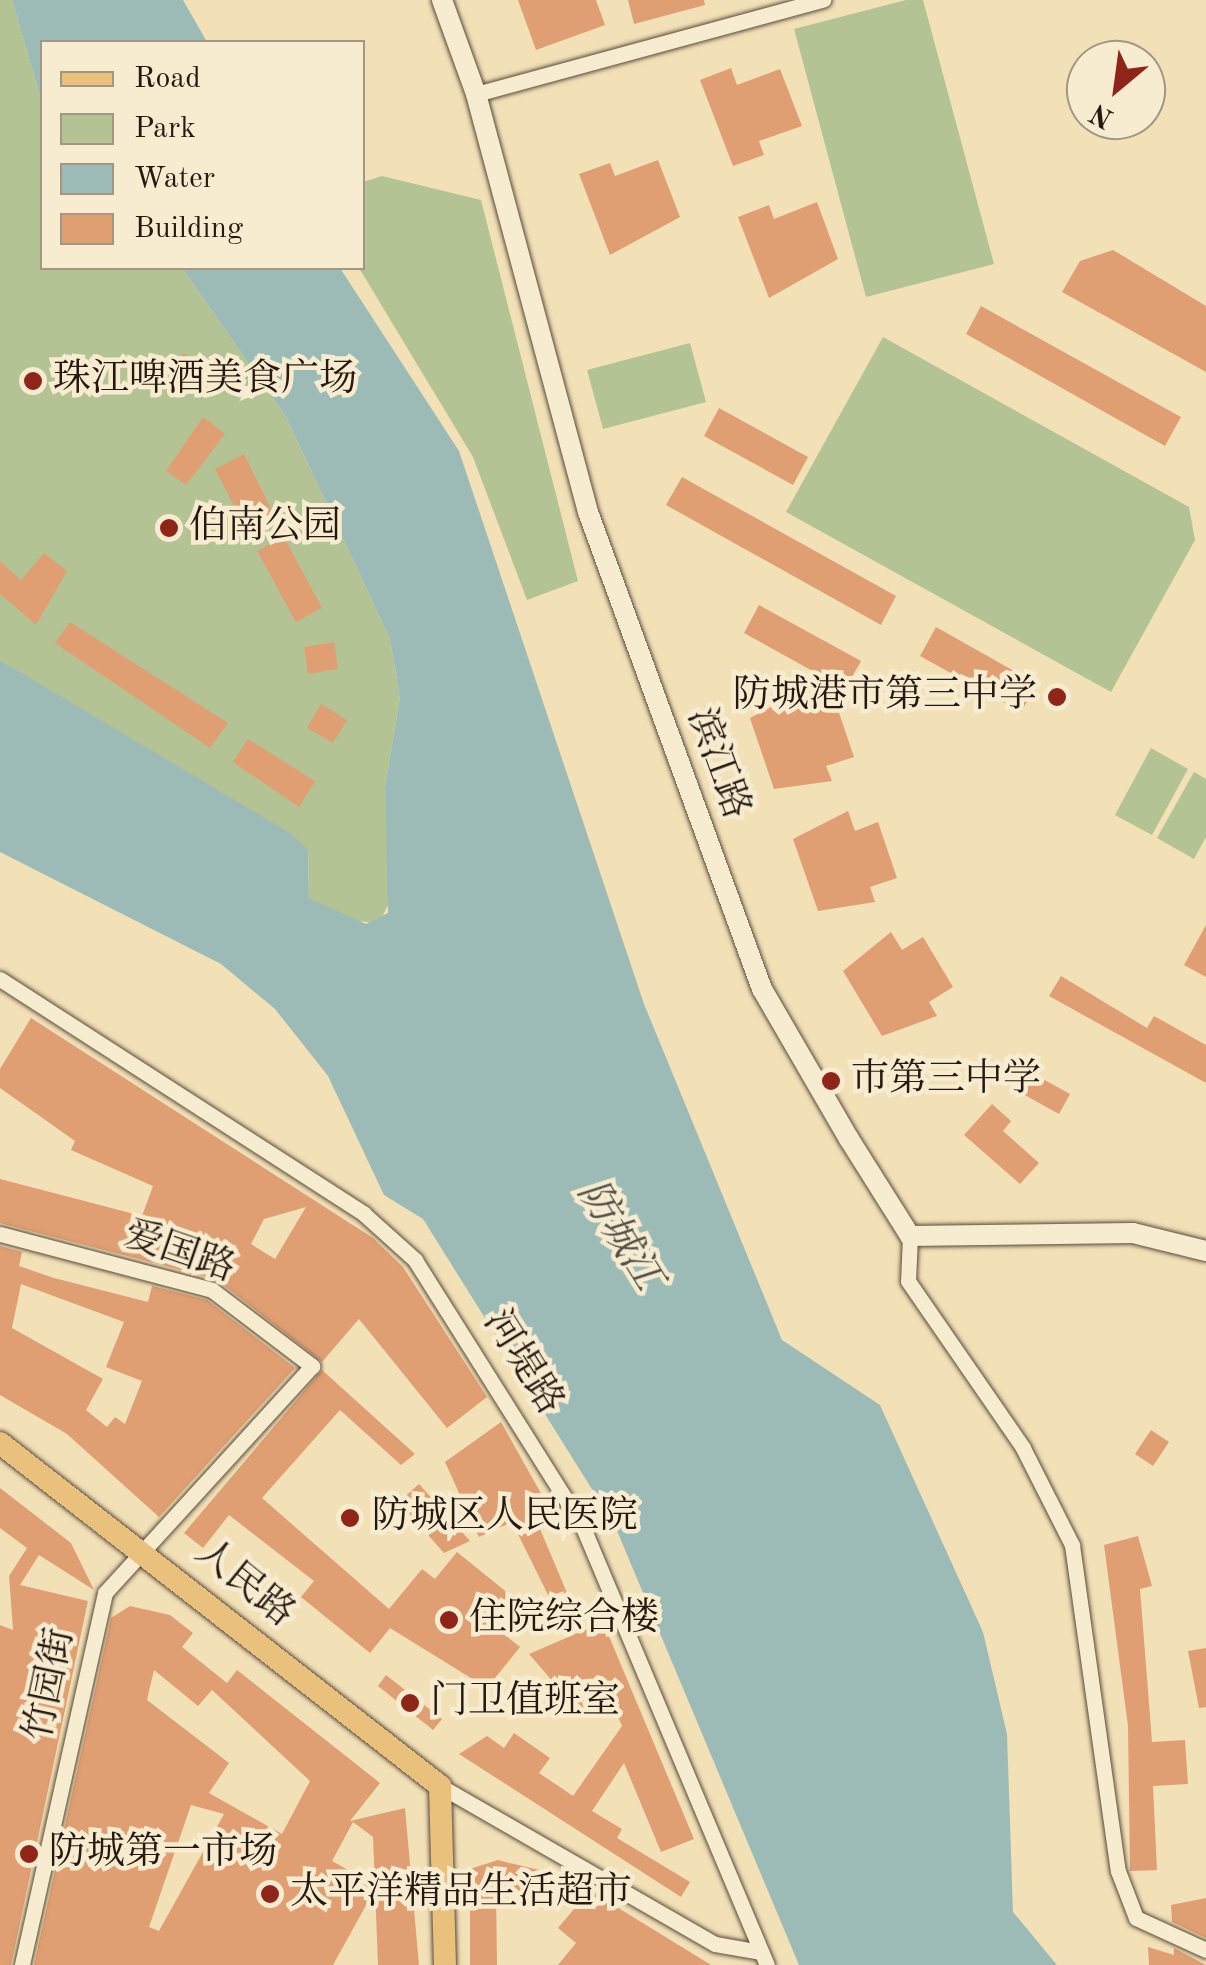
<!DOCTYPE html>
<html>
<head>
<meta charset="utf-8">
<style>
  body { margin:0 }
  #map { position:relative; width:1206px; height:1965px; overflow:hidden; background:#f2e0b7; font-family:"Old Standard TT","Noto Serif SC",serif }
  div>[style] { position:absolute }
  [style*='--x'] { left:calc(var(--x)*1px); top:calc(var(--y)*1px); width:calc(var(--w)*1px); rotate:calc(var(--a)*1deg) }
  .green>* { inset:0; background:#b4c393 }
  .water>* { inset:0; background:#9dbbb6 }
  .building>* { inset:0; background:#e09f73 }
  .roads { filter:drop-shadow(0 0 2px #594b3a) drop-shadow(0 0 2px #594b3a) }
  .street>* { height:15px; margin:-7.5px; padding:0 7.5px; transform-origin:7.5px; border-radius:7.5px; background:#f7ebd0 }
  .secondary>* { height:20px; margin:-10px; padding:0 10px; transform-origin:10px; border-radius:10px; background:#f7ebd0 }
  .primary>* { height:22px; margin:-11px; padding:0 11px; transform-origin:11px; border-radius:11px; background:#e9c07c }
  .dots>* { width:28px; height:28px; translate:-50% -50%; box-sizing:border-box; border:5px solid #f7ebd0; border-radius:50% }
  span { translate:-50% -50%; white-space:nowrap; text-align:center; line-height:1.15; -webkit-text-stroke:9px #f7ebd0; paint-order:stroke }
  .poi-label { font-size:38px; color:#261910 }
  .left { translate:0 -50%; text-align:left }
  .right { translate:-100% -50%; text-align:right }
  .street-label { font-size:38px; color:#261910 }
  .water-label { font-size:40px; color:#50524a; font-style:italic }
  .legend { position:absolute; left:40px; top:40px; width:325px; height:230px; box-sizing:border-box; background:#f7ebd0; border:2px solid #a39783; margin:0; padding:12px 18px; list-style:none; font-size:30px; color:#261910 }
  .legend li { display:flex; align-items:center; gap:20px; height:50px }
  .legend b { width:50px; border:2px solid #a39783 }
  .north { position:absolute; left:1066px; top:40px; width:100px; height:100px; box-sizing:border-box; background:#f7ebd0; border:2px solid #a39783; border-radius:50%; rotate:209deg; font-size:28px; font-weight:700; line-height:40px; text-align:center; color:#261910 }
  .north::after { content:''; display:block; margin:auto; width:35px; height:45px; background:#8f2418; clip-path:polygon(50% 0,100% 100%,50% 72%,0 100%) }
</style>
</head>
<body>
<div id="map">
  <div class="green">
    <i style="clip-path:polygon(0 0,12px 0,42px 103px,42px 268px,182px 268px,286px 417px,390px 639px,400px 698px,385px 787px,391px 899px,379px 923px,345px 920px,309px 898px,308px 850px,0 660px)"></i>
    <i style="clip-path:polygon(906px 0,923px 0,994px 264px,866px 297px,794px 29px)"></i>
    <i style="clip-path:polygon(382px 176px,481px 200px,578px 581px,527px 600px,473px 457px,359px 268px,363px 182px)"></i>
    <i style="clip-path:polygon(883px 337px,1189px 507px,1195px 540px,1111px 692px,786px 512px)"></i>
    <i style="clip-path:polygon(690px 343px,706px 402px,603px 429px,587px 370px)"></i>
    <i style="clip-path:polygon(1151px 748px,1188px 769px,1152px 835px,1115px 815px)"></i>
    <i style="clip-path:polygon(1194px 772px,1206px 779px,1206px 837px,1194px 859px,1157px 838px)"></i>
  </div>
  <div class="water">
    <i style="clip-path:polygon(12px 0,183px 0,207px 42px,42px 42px,42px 103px)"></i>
    <i style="clip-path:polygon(182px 268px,340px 268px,459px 451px,644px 1004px,782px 1340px,880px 1405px,983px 1632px,1007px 1734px,1013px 1912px,1057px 1965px,799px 1965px,615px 1526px,423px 1219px,384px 1195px,328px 1076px,275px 1009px,221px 964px,0 852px,0 660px,290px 833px,308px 850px,309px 898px,366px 924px,388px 913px,385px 787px,400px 698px,390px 639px,286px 417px)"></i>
  </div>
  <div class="building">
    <i style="clip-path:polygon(518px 0,596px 0,605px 25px,536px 50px)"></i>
    <i style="clip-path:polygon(628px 0,704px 0,705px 5px,634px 24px)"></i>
    <i style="clip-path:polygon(731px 68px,737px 85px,780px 69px,802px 126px,759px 141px,764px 155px,733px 166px,700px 80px)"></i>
    <i style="clip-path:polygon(658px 160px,680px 217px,610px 255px,579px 174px,610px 163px,615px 176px)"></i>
    <i style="clip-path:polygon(817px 202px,838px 259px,769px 298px,738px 217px,769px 205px,774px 219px)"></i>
    <i style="clip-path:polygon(1113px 250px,1206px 306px,1206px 372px,1062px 292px,1080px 261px)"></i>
    <i style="clip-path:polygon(981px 306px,1181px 417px,1165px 446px,966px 334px)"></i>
    <i style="clip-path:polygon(184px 353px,215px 377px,200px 396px,169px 372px)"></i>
    <i style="clip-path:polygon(719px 408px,808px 457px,793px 485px,704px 436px)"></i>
    <i style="clip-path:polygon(203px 417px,225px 434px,186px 485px,166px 471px)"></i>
    <i style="clip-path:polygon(244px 454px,273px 513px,245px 527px,215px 469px)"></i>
    <i style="clip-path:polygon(682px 477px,896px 596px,881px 625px,666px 505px)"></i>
    <i style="clip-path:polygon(284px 537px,322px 608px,296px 622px,257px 551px)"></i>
    <i style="clip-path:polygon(44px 553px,67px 571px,36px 625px,0 594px,0 561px,21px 580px)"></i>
    <i style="clip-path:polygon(759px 605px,861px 661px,845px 689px,744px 633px)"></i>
    <i style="clip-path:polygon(70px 622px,228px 723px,210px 748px,55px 643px)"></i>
    <i style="clip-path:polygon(936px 627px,1037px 684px,1021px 712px,920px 656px)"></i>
    <i style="clip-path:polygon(334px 642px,338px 669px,308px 674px,304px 647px)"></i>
    <i style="clip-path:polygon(804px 690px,811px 709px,835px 701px,854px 757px,826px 766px,832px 781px,774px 789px,750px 718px)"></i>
    <i style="clip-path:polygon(321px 704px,347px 720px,333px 743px,307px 728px)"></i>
    <i style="clip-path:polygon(248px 739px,315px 781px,299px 807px,233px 762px)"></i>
    <i style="clip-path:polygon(848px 811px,855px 831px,878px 822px,897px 878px,870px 887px,875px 902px,818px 911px,793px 839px)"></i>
    <i style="clip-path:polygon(1206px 925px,1206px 977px,1184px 965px)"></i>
    <i style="clip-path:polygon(891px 932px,902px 950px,923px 937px,953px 987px,929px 1002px,937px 1016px,882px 1036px,843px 971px)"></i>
    <i style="clip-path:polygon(1061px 976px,1147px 1028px,1154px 1016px,1206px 1045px,1206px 1083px,1049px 996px)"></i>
    <i style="clip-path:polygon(evenodd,31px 1018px,373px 1238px,403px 1267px,487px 1397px,447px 1428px,359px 1319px,322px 1362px,216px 1279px,0 1223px,0 1179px,142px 1216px,153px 1186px,71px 1150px,75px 1141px,0 1088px,0 1069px,31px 1018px,306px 1207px,275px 1259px,251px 1244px,264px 1219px,306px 1207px)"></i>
    <i style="clip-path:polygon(1010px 1061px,1070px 1094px,1059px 1114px,999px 1081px)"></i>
    <i style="clip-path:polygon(992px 1104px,1011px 1121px,1003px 1131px,1039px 1163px,1020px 1184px,964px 1135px)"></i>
    <i style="clip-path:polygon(evenodd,0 1246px,22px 1252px,19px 1266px,54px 1278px,148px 1302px,152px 1286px,207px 1300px,295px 1368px,159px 1517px,67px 1434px,0 1395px,0 1246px,21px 1284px,124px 1322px,106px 1367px,142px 1381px,125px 1424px,115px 1417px,107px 1427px,86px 1410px,103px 1379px,12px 1328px,21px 1284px)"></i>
    <i style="clip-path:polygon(322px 1370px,415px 1454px,401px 1465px,340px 1410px,262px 1498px,389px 1609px,422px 1569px,435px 1579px,457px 1552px,509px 1594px,487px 1621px,520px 1647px,487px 1688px,390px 1628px,370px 1653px,301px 1597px,314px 1581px,229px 1515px,203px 1548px,184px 1533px)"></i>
    <i style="clip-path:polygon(501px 1422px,547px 1504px,532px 1510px,570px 1600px,554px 1607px,512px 1522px,479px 1537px,445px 1462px)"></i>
    <i style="clip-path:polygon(1151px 1430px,1169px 1442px,1153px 1466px,1135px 1454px)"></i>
    <i style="clip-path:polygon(419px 1484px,470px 1541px,444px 1553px,399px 1502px)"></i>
    <i style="clip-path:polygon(0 1488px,71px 1543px,94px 1590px,39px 1555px,20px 1585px,88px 1601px,11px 1965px,0 1965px,0 1625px,13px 1630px,9px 1576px,27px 1548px,0 1528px)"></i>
    <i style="clip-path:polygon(1138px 1536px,1152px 1586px,1140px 1589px,1152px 1742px,1185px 1740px,1188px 1784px,1153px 1786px,1157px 1870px,1130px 1871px,1128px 1726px,1104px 1545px)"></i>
    <i style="clip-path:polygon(evenodd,130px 1606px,170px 1615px,193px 1633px,182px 1647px,227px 1683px,237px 1670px,380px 1783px,350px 1821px,405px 1808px,419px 1965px,378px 1965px,375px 1889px,333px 1965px,34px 1965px,111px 1618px,130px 1606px,154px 1670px,198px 1706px,212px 1690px,310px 1781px,282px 1834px,209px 1793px,229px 1763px,147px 1700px,154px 1670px,130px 1606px,191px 1805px,224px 1814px,159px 1931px,149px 1927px,191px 1805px,130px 1606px,353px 1822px,373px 1837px,375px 1885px,332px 1861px,353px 1822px)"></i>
    <i style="clip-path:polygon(603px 1622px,694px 1839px,661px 1852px,624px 1763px,592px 1811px,622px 1829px,617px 1838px,690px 1882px,681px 1897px,459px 1754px,487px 1736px,504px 1748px,514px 1733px,550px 1758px,539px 1773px,573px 1796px,622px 1726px,609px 1695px,589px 1713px,574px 1706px,529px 1654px)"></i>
    <i style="clip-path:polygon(1206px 1648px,1206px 1707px,1199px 1708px,1188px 1651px)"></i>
    <i style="clip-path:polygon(386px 1675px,442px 1719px,433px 1730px,378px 1686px)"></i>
    <i style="clip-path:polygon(498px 1860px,568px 1877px,711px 1965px,558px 1965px,576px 1943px,558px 1928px,574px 1909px,496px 1889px,497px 1965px,470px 1965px,470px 1869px)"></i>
    <i style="clip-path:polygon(1206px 1898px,1206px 1938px,1172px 1922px,1171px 1905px)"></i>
    <i style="clip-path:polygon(1148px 1947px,1174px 1955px,1174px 1948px,1206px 1965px,1149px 1965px)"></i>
  </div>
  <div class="roads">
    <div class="street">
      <i style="--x:476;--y:94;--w:360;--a:-15.2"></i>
      <i style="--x:0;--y:979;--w:433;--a:32.8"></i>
      <i style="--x:364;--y:1214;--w:69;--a:42"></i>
      <i style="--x:415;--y:1260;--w:313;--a:57.8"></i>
      <i style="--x:582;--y:1525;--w:477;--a:67.2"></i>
      <i style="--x:0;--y:1234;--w:219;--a:14.8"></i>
      <i style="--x:212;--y:1290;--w:126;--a:37.2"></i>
      <i style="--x:312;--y:1366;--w:307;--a:132.4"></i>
      <i style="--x:105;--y:1593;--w:381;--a:102.6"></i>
      <i style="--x:910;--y:1236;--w:45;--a:92.5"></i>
      <i style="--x:908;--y:1281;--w:203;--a:55.4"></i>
      <i style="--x:1023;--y:1448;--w:109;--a:63.2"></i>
      <i style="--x:1072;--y:1545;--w:329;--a:82"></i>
      <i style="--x:1118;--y:1871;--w:50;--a:69"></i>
      <i style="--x:1136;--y:1918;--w:77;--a:24.6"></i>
      <i style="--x:440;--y:1786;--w:317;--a:29.9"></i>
      <i style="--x:715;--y:1944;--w:47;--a:9.9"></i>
    </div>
    <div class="secondary">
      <i style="--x:442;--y:0;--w:100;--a:70.1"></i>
      <i style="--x:476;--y:94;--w:433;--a:75"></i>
      <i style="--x:588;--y:512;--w:508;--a:69.96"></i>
      <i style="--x:762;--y:989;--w:173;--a:59.9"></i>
      <i style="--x:849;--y:1139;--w:115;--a:57.8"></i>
      <i style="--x:910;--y:1236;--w:223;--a:-0.8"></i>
      <i style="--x:1133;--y:1233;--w:75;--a:13.9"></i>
    </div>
    <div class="primary">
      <i style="--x:0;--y:1443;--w:558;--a:37.94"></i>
      <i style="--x:440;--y:1786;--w:179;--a:88.4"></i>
    </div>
  </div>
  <div class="dots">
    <i style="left:33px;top:381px;background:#8f2418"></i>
    <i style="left:169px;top:528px;background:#8f2418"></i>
    <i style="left:1057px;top:697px;background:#8f2418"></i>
    <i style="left:831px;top:1081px;background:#8f2418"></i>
    <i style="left:350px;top:1518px;background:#8f2418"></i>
    <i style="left:449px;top:1620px;background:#8f2418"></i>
    <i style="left:410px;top:1703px;background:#8f2418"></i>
    <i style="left:29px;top:1854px;background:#8f2418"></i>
    <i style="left:270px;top:1894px;background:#8f2418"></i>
  </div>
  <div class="poi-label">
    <span class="left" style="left:53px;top:381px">珠江啤酒美食广场</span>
    <span class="left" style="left:189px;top:528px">伯南公园</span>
    <span class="right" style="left:1037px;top:697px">防城港市第三中学</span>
    <span class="left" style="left:851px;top:1081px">巿第三中学</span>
    <span class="left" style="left:372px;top:1518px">防城区人民医院</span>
    <span class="left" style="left:469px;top:1620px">住院综合楼</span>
    <span class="left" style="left:430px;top:1703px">门卫值班室</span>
    <span class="left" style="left:49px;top:1854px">防城第一市场</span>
    <span class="left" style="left:290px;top:1894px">太平洋精品生活超市</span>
  </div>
  <div class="street-label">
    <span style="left:717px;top:764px;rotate:70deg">滨江路</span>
    <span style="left:179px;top:1253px;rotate:19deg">爱国路</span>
    <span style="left:522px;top:1363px;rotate:58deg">河堤路</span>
    <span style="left:244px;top:1584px;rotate:39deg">人民路</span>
    <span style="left:51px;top:1685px;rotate:-78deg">竹园街</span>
  </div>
  <div class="water-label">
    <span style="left:618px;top:1236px;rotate:58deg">防城江</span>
  </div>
  <ul class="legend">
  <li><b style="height:12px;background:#e9c07c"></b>Road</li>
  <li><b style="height:28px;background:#b4c393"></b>Park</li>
  <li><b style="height:28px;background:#9dbbb6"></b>Water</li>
  <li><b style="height:28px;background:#e09f73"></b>Building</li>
  </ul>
  <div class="north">N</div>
</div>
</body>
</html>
